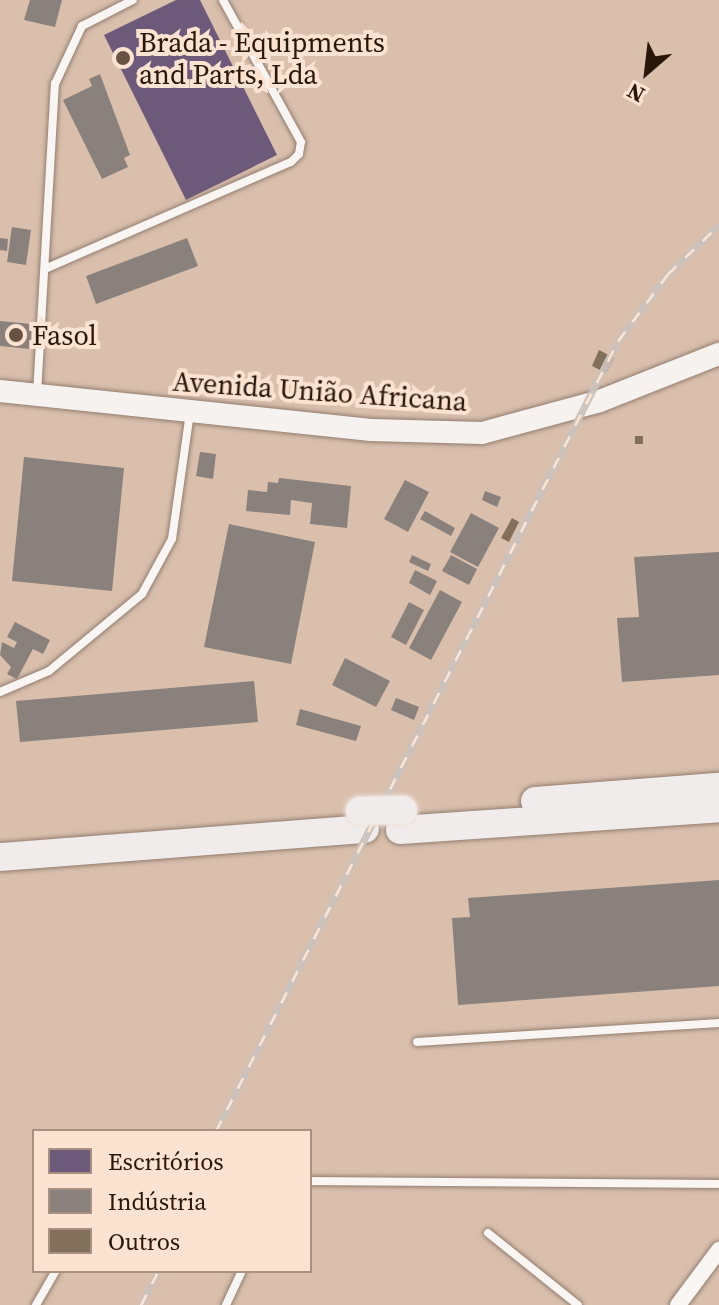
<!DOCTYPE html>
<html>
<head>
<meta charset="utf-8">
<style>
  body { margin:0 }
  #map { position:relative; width:719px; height:1305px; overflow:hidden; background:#dabfad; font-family:"Source Serif 4",serif }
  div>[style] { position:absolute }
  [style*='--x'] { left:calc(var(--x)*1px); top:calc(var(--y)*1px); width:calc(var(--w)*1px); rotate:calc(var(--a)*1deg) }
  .offices>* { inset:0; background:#6d597a }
  .industry>* { inset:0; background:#8a817c }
  .building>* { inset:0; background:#82705d }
  .roads { filter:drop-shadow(0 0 2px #927e70) drop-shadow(0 0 2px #927e70) }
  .service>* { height:8px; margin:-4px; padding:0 4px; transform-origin:4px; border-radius:4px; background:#f9f5f3 }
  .minor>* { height:16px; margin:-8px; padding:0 8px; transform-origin:8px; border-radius:8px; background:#f9f5f3 }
  .secondary>* { height:22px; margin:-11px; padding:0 11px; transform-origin:11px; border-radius:11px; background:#f6f2f0 }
  .trunk>* { height:28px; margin:-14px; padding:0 14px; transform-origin:14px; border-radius:14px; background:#f1ecec }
  .rail>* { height:7px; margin-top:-3.5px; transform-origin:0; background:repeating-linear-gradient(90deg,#fce2d1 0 12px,#cbc2bd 0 24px); box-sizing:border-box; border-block:2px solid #cbc2bd }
  .bridges { filter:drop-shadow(0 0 2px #eee2da) drop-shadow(0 0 2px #eee2da) }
  .trunk-bridge>* { height:28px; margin:-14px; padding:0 14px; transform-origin:14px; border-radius:14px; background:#f1ecec }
  .dots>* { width:22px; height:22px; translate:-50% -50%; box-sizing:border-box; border:4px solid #fce2d1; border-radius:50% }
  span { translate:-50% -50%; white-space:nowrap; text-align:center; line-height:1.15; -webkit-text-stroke:8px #fce2d1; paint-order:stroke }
  .poi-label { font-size:28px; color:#29170a }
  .left { translate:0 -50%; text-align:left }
  .street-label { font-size:28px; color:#29170a }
  .legend { position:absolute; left:32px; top:1129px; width:280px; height:144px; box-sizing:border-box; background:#fce2d1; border:2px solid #a89181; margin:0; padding:10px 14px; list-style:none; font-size:24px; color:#29170a }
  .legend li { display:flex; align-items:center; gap:16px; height:40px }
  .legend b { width:40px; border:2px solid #a89181 }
  .north { position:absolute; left:607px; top:32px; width:80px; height:80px; -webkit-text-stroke:6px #fce2d1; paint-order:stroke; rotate:208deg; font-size:22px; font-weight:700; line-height:32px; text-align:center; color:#29170a }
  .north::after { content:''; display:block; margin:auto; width:28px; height:36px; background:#29170a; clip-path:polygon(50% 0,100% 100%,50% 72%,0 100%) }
</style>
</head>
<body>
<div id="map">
  <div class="offices">
    <i style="clip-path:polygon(176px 0,200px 0,277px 155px,186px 200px,104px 35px)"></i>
  </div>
  <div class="industry">
    <i style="clip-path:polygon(30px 0,62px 0,55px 27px,24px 20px)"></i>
    <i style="clip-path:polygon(100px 74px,130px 155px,124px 158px,128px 167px,102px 179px,63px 100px,92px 86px,89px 79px)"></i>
    <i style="clip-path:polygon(12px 227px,31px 230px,26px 265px,7px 262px)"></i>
    <i style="clip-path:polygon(0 238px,8px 239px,7px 251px,0 250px)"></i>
    <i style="clip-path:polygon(187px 238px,198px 266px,96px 304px,86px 276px)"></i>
    <i style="clip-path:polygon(0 321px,32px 324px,30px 349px,0 346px)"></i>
    <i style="clip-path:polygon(200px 452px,216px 454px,213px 479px,196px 476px)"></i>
    <i style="clip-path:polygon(24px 457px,124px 468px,112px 591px,12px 581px)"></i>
    <i style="clip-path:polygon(279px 478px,351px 486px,347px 528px,310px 524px,312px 503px,291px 500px,290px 515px,246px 511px,248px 490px,267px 492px,268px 482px,278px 483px)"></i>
    <i style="clip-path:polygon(405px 480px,429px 492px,408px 532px,384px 519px)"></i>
    <i style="clip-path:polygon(485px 491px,501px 497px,497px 507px,482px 500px)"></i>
    <i style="clip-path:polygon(425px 511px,455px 528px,451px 536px,420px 519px)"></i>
    <i style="clip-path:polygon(471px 513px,499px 528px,478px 567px,450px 552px)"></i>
    <i style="clip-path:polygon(229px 524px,315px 542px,291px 664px,204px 647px)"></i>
    <i style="clip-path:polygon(719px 552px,719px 675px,622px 682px,617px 618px,639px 617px,634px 557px)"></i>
    <i style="clip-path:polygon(412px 555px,431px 564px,428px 571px,409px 562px)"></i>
    <i style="clip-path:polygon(451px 555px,477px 569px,469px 585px,442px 571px)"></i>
    <i style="clip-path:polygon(415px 570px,437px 581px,430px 595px,409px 583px)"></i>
    <i style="clip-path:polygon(440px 590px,462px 602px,431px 660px,409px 648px)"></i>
    <i style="clip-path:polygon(409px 602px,424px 610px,406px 645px,391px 637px)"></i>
    <i style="clip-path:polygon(15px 622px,50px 640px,43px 654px,33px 649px,17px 679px,7px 674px,11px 667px,0 655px,2px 642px,14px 648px,17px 642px,7px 637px)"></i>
    <i style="clip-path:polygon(345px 658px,390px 681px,376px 707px,332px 685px)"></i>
    <i style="clip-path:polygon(254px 681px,258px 722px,20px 742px,16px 701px)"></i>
    <i style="clip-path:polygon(396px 698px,419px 707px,414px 720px,391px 710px)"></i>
    <i style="clip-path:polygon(300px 709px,361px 726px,356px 741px,296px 725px)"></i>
    <i style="clip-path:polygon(719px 880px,719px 986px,458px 1005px,452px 918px,470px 917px,468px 898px)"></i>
  </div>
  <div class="building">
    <i style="clip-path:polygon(599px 350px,614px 358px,606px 373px,592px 366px)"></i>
    <i style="clip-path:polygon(635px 436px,643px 436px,643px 444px,635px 444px)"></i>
    <i style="clip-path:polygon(512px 518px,519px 522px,509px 542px,501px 538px)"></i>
  </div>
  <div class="roads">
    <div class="service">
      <i style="--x:47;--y:268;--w:266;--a:-23.5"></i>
      <i style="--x:291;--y:162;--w:11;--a:-45"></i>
      <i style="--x:299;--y:154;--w:12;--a:-81"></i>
      <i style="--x:301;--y:142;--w:162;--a:-118.8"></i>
      <i style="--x:37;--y:394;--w:311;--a:-86.7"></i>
      <i style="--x:55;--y:84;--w:64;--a:-65"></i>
      <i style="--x:82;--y:26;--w:57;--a:-27"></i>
      <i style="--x:0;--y:692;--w:53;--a:-23.2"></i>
      <i style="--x:49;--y:671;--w:121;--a:-39.6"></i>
      <i style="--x:142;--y:594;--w:63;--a:-61.4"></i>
      <i style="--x:172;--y:539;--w:127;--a:-81.9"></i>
      <i style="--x:417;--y:1042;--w:303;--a:-3.6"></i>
      <i style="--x:310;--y:1181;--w:409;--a:0.4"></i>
      <i style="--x:488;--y:1233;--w:115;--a:38.7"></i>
      <i style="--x:36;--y:1305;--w:39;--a:-60"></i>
      <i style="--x:226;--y:1305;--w:38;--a:-65"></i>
    </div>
    <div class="minor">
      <i style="--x:678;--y:1305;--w:69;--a:-53.3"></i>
    </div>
    <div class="secondary">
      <i style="--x:0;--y:391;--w:373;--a:6"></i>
      <i style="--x:371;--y:430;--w:111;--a:1.5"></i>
      <i style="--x:482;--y:433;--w:122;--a:-15.2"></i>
      <i style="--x:600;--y:401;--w:128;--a:-21.6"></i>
    </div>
    <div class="trunk">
      <i style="--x:535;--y:801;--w:185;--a:-4.4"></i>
      <i style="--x:400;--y:830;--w:320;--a:-3.9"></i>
      <i style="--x:0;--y:857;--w:366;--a:-4.4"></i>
    </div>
  </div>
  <div class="rail">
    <i style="--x:216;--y:1131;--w:886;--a:-63.03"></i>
    <i style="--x:618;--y:341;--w:84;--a:-53.3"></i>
    <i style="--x:668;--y:274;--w:71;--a:-43.9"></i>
    <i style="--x:141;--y:1305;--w:38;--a:-63"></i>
  </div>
  <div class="bridges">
    <div class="trunk-bridge">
      <i style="--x:360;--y:811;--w:43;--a:-1.3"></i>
    </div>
  </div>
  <div class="dots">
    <i style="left:123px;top:58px;background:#675243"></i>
    <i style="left:16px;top:335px;background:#675243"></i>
  </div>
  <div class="poi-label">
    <span class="left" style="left:139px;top:58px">Brada - Equipments<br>and Parts, Lda</span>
    <span class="left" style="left:32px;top:335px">Fasol</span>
  </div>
  <div class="street-label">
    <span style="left:320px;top:391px;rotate:4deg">Avenida União Africana</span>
  </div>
  <ul class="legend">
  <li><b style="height:22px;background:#6d597a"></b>Escritórios</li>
  <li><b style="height:22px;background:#8a817c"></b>Indústria</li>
  <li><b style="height:22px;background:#82705d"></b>Outros</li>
  </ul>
  <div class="north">N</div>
</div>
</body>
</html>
